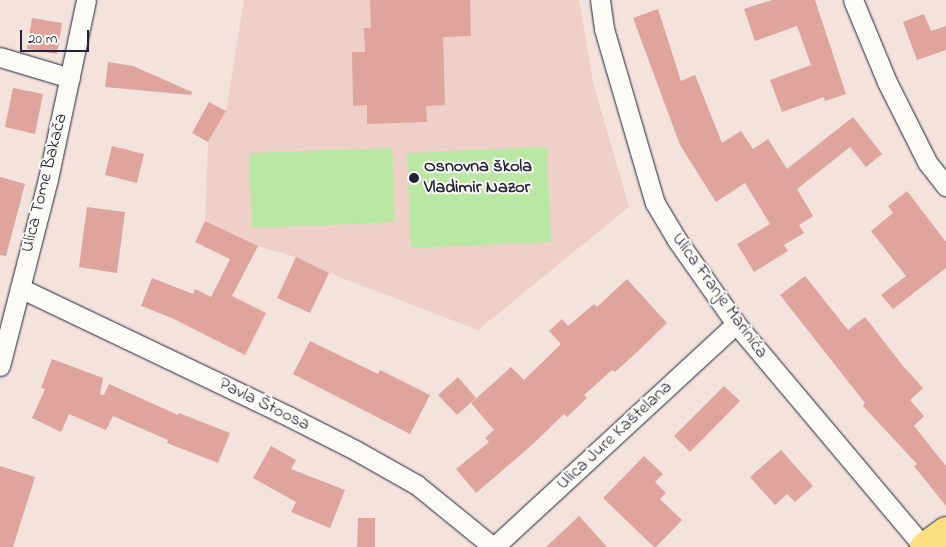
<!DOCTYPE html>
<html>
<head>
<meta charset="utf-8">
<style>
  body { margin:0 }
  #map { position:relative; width:946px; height:547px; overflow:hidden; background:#f4e2dc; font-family:"Indie Flower",sans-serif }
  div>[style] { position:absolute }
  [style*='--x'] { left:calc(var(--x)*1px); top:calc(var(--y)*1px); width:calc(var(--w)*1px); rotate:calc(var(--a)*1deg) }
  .built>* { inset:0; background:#eed0c9 }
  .green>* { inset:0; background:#bbe7a4 }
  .building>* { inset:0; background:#dfa59d }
  .roads { filter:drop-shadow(0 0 1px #22223b) drop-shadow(0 0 1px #22223b) }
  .street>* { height:19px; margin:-9.5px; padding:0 9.5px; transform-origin:9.5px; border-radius:9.5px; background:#fdfcf7 }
  .primary>* { height:28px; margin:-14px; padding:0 14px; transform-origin:14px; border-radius:14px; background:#fce080 }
  .dots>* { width:14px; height:14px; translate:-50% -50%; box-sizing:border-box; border:2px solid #fdfcf7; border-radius:50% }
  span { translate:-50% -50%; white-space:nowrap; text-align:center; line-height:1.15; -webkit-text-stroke:4px #fdfcf7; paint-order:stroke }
  .poi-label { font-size:18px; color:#22223b; font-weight:700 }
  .left { translate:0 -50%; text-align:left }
  .street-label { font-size:18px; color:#22223b }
  .scale { position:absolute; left:20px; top:30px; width:69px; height:22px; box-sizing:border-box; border:2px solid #22223b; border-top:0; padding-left:6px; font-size:15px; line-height:18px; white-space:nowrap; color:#22223b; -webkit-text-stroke:4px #fdfcf7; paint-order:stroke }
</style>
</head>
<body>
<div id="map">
  <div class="built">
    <i style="clip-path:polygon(244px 0,579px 0,593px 82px,629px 207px,478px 330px,329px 273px,296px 257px,258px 246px,205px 221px,208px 142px,226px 111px)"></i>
  </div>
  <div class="green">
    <i style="clip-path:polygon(547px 147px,551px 242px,411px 248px,407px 153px)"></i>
    <i style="clip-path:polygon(392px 148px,395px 222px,252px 228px,249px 153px)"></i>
  </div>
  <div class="building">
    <i style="clip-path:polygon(370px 0,470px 0,471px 36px,443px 37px,445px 105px,426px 106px,427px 122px,367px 124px,367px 105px,353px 106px,352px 52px,365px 52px,364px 28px,371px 28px)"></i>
    <i style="clip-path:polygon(772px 0,815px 0,846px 94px,825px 101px,824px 97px,782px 112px,770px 80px,811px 65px,797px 26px,755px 41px,744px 9px)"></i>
    <i style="clip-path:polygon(658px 9px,681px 81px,695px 75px,722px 143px,741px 131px,753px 149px,768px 139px,787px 169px,853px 117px,882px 154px,866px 167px,850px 147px,797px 189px,813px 216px,799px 225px,804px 233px,784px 245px,788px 251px,754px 272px,737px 244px,770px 224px,745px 183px,716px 202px,680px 145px,633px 18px)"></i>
    <i style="clip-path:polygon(924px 14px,931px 31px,946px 26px,946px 50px,917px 60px,903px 22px)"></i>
    <i style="clip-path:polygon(32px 18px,62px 23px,57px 54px,27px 49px)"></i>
    <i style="clip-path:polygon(108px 62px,133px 66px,192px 92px,191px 95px,105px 87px)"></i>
    <i style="clip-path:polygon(13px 88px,43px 94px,35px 134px,5px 127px)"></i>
    <i style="clip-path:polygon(209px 102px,226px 111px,208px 142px,192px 133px)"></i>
    <i style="clip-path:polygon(112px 146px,144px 154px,137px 183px,105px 175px)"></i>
    <i style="clip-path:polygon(0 177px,25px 184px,6px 256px,0 255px)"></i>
    <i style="clip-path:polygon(907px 191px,946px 242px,946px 268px,893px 309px,881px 295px,906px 276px,871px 231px,893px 213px,888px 206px)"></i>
    <i style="clip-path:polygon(87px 207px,125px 212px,117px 273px,79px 267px)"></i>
    <i style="clip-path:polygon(205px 221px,258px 246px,232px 296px,266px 313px,245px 355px,172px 318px,141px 306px,152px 278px,193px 294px,195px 289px,211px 297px,230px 259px,195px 242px)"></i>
    <i style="clip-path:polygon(296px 257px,329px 273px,310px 313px,277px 298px)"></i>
    <i style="clip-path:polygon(805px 276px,848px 330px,865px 317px,903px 366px,923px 388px,910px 400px,924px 416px,914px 426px,946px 466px,946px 506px,914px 466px,917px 464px,863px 406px,865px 403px,780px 295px)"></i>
    <i style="clip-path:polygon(627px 279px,667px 323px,636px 353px,615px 372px,612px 370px,584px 395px,587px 398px,567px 417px,564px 414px,534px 443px,476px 493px,456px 469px,489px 442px,485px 438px,494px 430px,471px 403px,511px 367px,524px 380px,561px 344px,549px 331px,562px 319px,568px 326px,594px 304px,597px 307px)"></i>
    <i style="clip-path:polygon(310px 341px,378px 374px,380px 370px,430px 395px,410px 434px,293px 374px)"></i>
    <i style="clip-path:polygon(52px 359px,103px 378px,100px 394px,104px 395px,109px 384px,178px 415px,179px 413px,230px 433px,218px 463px,167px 443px,168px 440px,113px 416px,106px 430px,69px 414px,61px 432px,32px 418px,45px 389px,41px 388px)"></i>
    <i style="clip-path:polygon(458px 377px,476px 398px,457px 415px,438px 395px)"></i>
    <i style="clip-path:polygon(724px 386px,740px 401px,690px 452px,674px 436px)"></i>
    <i style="clip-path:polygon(271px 446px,296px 460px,291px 469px,345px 490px,330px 528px,291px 512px,296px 502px,253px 478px)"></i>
    <i style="clip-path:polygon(781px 450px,813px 486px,795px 502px,787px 494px,775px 505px,750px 477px)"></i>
    <i style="clip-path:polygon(644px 456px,663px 474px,655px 482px,666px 493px,660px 499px,682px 520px,656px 547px,654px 547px,603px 498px)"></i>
    <i style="clip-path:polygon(0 466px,35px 477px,13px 547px,0 547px)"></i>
    <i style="clip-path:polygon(579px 516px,607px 547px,546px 547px)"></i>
    <i style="clip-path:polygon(358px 518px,375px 518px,375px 547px,357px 547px)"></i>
  </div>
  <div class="roads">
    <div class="street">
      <i style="--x:600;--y:0;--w:29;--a:82"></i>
      <i style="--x:604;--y:29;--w:181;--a:73.7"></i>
      <i style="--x:655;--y:203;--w:43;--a:59.3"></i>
      <i style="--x:677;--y:240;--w:103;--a:54.9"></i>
      <i style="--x:736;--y:324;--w:292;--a:49.9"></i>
      <i style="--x:853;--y:0;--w:89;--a:67.5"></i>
      <i style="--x:887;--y:82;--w:89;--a:63.4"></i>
      <i style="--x:927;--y:162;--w:31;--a:52"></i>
      <i style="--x:0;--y:57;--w:73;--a:16.7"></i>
      <i style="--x:20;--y:288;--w:299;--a:25.5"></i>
      <i style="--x:290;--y:417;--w:73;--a:26.9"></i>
      <i style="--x:355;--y:450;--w:71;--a:29.4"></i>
      <i style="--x:417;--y:485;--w:98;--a:39.2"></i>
      <i style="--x:0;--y:366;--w:193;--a:-75.6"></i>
      <i style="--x:48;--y:179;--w:183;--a:-78"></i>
      <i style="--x:494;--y:547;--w:329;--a:-42.7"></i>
    </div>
    <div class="primary">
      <i style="--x:924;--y:547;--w:27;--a:-36"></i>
    </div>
  </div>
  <div class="dots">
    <i style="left:414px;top:178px;background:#22223b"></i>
  </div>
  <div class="poi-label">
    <span class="left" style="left:424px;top:178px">Osnovna škola<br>Vladimir Nazor</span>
  </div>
  <div class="street-label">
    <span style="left:45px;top:183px;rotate:-76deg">Ulica Tome Bakača</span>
    <span style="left:719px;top:296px;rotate:54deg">Ulica Franje Marinića</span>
    <span style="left:264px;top:405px;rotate:26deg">Pavla Štoosa</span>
    <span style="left:615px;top:436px;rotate:-43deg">Ulica Jure Kaštelana</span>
  </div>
  <div class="scale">20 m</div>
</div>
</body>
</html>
